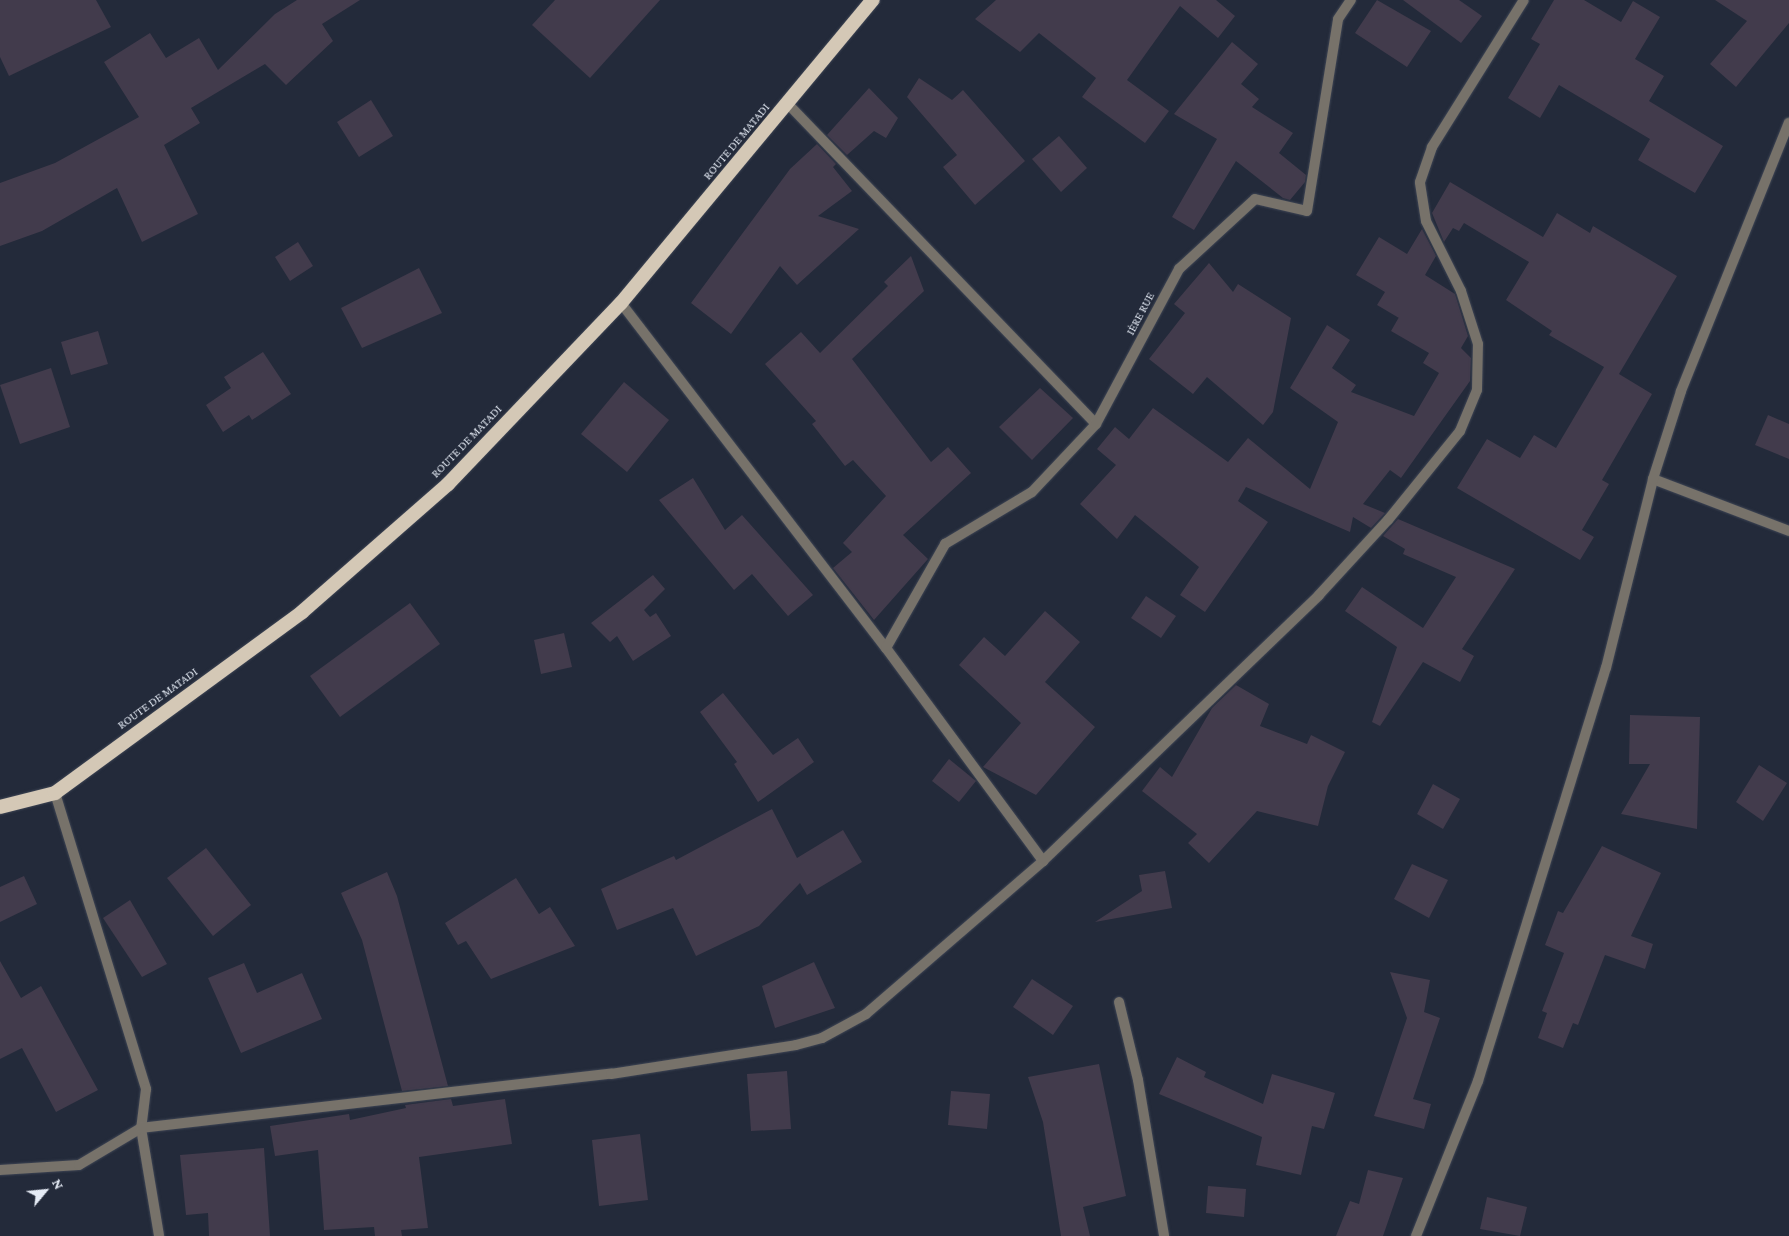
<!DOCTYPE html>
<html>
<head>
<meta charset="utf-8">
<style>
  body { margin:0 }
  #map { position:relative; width:1789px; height:1236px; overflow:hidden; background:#232a3a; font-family:"Crimson Pro",serif }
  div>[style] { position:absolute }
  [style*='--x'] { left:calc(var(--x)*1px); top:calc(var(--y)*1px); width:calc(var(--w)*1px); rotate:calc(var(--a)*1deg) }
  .building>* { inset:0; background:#423b4c }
  .roads { filter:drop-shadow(0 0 1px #3e4554) drop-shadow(0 0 1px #3e4554) }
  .minor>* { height:10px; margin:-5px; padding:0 5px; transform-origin:5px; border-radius:5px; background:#77726a }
  .trunk>* { height:14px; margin:-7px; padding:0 7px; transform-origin:7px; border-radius:7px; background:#d4c8b6 }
  span { translate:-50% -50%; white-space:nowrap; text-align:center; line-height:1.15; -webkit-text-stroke:4.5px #232a3a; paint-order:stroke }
  .street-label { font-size:12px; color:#e5ebf5 }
  .north { position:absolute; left:20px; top:1166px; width:50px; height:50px; -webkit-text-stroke:4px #232a3a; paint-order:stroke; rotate:62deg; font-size:14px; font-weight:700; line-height:20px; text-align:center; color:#e5ebf5 }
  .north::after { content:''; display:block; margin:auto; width:18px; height:22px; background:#e5ebf5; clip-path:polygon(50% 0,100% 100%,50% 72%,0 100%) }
</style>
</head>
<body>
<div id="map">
  <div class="building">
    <i style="clip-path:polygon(0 0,96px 0,111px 27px,9px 76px,0 57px)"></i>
    <i style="clip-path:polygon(297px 0,360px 0,322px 24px,333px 41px,286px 85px,265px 64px,191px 108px,200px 123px,164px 145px,198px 214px,142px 242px,117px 188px,42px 231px,0 246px,0 183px,55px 163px,139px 117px,104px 62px,150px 33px,166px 58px,199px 38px,218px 70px,275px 14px)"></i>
    <i style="clip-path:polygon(555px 0,660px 0,590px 78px,532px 25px)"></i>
    <i style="clip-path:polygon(996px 0,1216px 0,1235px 16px,1218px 38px,1180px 6px,1127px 80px,1169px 111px,1145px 143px,1082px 97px,1096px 78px,1039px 33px,1020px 52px,975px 19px)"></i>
    <i style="clip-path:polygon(1377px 0,1431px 31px,1407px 67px,1355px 33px)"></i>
    <i style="clip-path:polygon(1403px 0,1459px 0,1482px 16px,1461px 43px)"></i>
    <i style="clip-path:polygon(1554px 0,1584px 0,1621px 22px,1633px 1px,1660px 17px,1635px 59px,1664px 76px,1649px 101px,1723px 146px,1695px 193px,1638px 160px,1650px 139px,1559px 85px,1540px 118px,1508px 98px,1540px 44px,1531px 39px)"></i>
    <i style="clip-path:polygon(1715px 0,1789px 0,1789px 23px,1736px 87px,1710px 64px,1747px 21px)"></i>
    <i style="clip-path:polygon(1232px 42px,1258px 64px,1241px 84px,1259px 99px,1252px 107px,1293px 133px,1279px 153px,1306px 175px,1305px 182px,1290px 200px,1283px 198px,1236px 161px,1194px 230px,1172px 217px,1217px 139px,1174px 114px)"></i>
    <i style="clip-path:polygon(919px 78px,952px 100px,963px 90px,1025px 161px,975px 205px,943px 167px,957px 155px,907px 97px)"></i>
    <i style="clip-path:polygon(869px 88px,898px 118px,886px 138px,874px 131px,847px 155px,827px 135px)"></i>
    <i style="clip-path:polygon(371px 100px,393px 136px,359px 157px,337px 122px)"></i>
    <i style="clip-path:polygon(1059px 136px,1087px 168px,1061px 192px,1032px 159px)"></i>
    <i style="clip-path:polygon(817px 144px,836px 164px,833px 167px,852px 191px,818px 216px,859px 229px,797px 285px,780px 266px,731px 334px,691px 303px,790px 169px)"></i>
    <i style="clip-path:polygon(1450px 182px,1543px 237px,1557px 213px,1590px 233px,1593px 226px,1677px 276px,1619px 374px,1652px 394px,1602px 480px,1609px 484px,1582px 530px,1594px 537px,1580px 560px,1457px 488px,1487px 439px,1520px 458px,1534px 435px,1556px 448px,1604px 367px,1549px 335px,1552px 331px,1506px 300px,1529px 262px,1464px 223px,1459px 231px,1453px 228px,1444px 242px,1432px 213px)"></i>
    <i style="clip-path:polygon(1422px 229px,1436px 256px,1425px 275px,1455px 294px,1468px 336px,1461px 348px,1471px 358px,1470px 381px,1401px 478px,1390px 470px,1363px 504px,1385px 513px,1371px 528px,1353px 517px,1350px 532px,1246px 487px,1238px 501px,1268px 522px,1205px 612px,1180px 595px,1199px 567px,1135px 515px,1117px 539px,1080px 504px,1116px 465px,1097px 449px,1115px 427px,1129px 439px,1153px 408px,1228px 462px,1248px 438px,1310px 489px,1338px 422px,1290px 388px,1327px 325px,1350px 340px,1332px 368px,1356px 385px,1351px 392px,1414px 416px,1439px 373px,1423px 363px,1429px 353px,1391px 331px,1406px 305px,1399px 318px,1377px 305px,1385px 292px,1356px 275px,1379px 237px,1407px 254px)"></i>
    <i style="clip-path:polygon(298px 242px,313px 266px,290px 281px,275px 257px)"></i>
    <i style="clip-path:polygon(911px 256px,924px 291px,852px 359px,931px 462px,948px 447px,971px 473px,903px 535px,928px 559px,874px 620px,833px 568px,852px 552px,843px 543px,886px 496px,853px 460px,845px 466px,812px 424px,816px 421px,765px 364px,801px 332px,820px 353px,888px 286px,884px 282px)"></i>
    <i style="clip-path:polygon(1209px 263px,1233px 292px,1238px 284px,1291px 318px,1273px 412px,1263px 425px,1207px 377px,1193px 394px,1149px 359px,1185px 313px,1174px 304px)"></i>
    <i style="clip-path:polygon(419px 268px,442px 313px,362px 348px,341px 308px)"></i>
    <i style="clip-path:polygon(98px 331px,108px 364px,71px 375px,61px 342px)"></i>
    <i style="clip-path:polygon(263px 352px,291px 394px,252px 420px,249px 415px,223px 432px,206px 405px,231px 388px,224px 377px)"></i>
    <i style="clip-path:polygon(51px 368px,70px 427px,20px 444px,0 385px)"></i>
    <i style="clip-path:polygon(624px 382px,669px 420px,627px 472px,581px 434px)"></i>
    <i style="clip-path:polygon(1040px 388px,1073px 418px,1032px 460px,999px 427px)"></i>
    <i style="clip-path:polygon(1768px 415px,1789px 424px,1789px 459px,1755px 445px)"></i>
    <i style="clip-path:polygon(693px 478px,725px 530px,742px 515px,813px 595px,788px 616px,752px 574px,734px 590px,659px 500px)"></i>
    <i style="clip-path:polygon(1398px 519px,1515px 569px,1462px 649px,1474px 656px,1460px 682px,1423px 662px,1380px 726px,1372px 722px,1397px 647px,1345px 611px,1362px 587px,1423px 628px,1456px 577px,1403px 554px,1405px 549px,1383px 536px)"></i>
    <i style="clip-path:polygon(653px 575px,665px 589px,644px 610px,650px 617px,656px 613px,671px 636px,633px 661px,617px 636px,610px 642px,591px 623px)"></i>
    <i style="clip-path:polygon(1146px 596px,1176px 616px,1161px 638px,1131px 618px)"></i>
    <i style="clip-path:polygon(410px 603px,440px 644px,340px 717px,310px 676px)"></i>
    <i style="clip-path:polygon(1045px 611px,1080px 642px,1045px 682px,1095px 727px,1036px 795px,983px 767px,1021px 723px,959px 665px,984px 637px,1005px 656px)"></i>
    <i style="clip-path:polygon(564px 633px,572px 667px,541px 674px,534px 640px)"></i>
    <i style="clip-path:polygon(1236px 685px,1269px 704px,1260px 726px,1307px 744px,1311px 735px,1345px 752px,1328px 786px,1318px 826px,1257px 811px,1209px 863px,1188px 843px,1197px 834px,1142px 791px,1160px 767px,1172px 777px,1212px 708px)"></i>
    <i style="clip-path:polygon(723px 693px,773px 755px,798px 738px,814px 762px,758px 802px,734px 764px,737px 762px,700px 712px)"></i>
    <i style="clip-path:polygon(1630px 715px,1700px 717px,1697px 829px,1621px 814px,1650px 764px,1629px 764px)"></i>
    <i style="clip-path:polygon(949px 759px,976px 781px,959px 802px,932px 781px)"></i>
    <i style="clip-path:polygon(1759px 765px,1787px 783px,1763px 821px,1736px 802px)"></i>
    <i style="clip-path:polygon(1433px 784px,1460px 799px,1443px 829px,1417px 814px)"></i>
    <i style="clip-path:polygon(772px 809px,797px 858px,843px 830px,862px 862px,807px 895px,800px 883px,759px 926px,696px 956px,673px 908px,617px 930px,601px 889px,674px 856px,676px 860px)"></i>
    <i style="clip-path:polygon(1602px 846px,1661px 873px,1631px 936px,1653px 944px,1645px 969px,1605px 955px,1578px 1025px,1573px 1023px,1563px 1048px,1538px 1038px,1547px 1013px,1542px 1011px,1564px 953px,1545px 945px,1558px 911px,1563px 913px)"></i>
    <i style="clip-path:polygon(206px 848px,251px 905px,213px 936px,167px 878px)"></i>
    <i style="clip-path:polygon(1412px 864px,1448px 880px,1429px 918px,1394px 899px)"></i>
    <i style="clip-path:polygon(1165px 871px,1172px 908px,1095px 922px,1142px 891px,1139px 875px)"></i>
    <i style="clip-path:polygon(387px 872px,397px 896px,448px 1086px,402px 1091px,362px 940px,341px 893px)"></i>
    <i style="clip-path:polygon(24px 876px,37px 904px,0 922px,0 887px)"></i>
    <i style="clip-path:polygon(516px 878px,539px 914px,550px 907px,575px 946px,491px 979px,466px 941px,458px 945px,445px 923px)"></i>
    <i style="clip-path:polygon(130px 900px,167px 964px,142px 977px,103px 918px)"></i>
    <i style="clip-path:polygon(0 961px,21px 998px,41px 986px,98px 1090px,56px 1112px,22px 1048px,0 1059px)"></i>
    <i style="clip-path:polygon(814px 962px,835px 1008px,775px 1028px,762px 986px)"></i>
    <i style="clip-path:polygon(244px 963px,257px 993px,302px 973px,322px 1019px,241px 1053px,208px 978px)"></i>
    <i style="clip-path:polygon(1390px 972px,1430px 980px,1424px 1012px,1440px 1018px,1413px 1099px,1431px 1104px,1424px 1129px,1374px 1116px,1407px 1018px)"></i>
    <i style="clip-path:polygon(1032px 979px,1073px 1006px,1053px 1035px,1013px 1007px)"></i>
    <i style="clip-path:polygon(1177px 1057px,1206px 1072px,1204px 1077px,1263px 1104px,1272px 1074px,1335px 1093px,1324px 1129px,1312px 1126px,1301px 1175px,1256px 1165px,1262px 1137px,1159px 1094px)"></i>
    <i style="clip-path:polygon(1099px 1064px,1126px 1196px,1083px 1207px,1090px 1236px,1061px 1236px,1043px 1122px,1028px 1077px)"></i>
    <i style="clip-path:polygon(787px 1071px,791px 1129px,751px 1131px,747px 1074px)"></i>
    <i style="clip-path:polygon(951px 1091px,990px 1094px,987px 1129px,948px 1125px)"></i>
    <i style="clip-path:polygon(451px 1099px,453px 1106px,505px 1099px,512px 1144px,419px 1157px,428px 1228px,401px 1230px,402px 1236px,375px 1236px,374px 1227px,324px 1230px,318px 1150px,275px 1156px,270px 1126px,349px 1114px,350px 1120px,406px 1108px,405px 1105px)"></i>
    <i style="clip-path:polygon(640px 1134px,648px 1200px,599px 1206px,592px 1140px)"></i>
    <i style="clip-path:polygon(264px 1148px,270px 1236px,209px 1236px,208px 1213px,186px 1215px,180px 1155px)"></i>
    <i style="clip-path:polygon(1368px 1170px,1403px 1178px,1383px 1236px,1336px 1236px,1350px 1201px,1359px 1204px)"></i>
    <i style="clip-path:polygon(1208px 1186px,1246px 1189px,1244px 1217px,1206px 1213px)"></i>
    <i style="clip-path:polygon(1487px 1197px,1527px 1207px,1520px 1236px,1480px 1229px)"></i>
  </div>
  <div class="roads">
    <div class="minor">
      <i style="--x:788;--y:104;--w:444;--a:46.1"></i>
      <i style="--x:621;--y:303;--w:435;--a:52.5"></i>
      <i style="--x:886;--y:648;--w:265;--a:53.6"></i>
      <i style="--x:1653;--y:479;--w:146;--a:20.9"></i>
      <i style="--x:886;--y:648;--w:120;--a:-60.4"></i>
      <i style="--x:945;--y:544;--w:101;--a:-30.9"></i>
      <i style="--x:1032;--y:492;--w:93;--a:-46.7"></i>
      <i style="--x:1096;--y:424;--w:176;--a:-61.8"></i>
      <i style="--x:1179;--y:269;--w:103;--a:-42.6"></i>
      <i style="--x:1255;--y:199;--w:53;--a:13"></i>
      <i style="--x:1307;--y:211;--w:194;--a:-80.8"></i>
      <i style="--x:1338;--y:19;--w:23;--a:-56"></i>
      <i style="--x:55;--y:793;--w:310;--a:72.9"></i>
      <i style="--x:146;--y:1089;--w:39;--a:97"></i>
      <i style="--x:141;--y:1128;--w:109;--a:80.5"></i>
      <i style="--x:1119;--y:1002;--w:80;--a:76.3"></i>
      <i style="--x:1138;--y:1080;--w:158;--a:80.5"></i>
      <i style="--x:0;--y:1170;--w:79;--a:-3.6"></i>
      <i style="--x:79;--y:1165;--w:72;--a:-30.8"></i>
      <i style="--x:141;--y:1128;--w:473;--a:-6.6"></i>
      <i style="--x:611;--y:1074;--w:187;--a:-8.9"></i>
      <i style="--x:796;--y:1045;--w:27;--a:-15"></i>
      <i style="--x:822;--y:1038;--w:50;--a:-28.6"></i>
      <i style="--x:866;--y:1014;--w:234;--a:-40.8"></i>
      <i style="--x:1043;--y:861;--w:383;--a:-43.9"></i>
      <i style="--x:1319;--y:595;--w:102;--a:-47.4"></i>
      <i style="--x:1388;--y:520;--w:114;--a:-51"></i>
      <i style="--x:1460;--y:431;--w:44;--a:-67.5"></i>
      <i style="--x:1477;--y:390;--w:46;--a:-88.8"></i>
      <i style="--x:1478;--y:344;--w:56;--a:-107.8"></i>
      <i style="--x:1461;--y:291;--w:78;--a:-116.6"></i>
      <i style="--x:1426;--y:221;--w:39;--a:-99"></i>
      <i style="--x:1420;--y:182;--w:37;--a:-71"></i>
      <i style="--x:1432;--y:147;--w:173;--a:-58"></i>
      <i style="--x:1416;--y:1236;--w:167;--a:-68.2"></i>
      <i style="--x:1478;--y:1081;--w:432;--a:-72.8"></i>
      <i style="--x:1606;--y:668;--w:195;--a:-76"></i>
      <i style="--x:1653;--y:479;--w:92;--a:-72.3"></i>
      <i style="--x:1681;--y:391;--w:289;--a:-68.1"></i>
    </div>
    <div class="trunk">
      <i style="--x:0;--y:807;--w:57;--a:-14.3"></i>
      <i style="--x:55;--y:793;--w:306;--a:-36.2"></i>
      <i style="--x:302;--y:612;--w:194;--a:-41.2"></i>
      <i style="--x:448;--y:484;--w:250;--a:-46.3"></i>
      <i style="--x:621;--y:303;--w:394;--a:-50.3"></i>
    </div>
  </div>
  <div class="street-label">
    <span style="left:737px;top:142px;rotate:-50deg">ROUTE DE MATADI</span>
    <span style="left:1141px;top:314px;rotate:-62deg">IÈRE RUE</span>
    <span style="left:467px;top:442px;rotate:-46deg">ROUTE DE MATADI</span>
    <span style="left:158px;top:699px;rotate:-36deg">ROUTE DE MATADI</span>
  </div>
  <div class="north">N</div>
</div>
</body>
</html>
